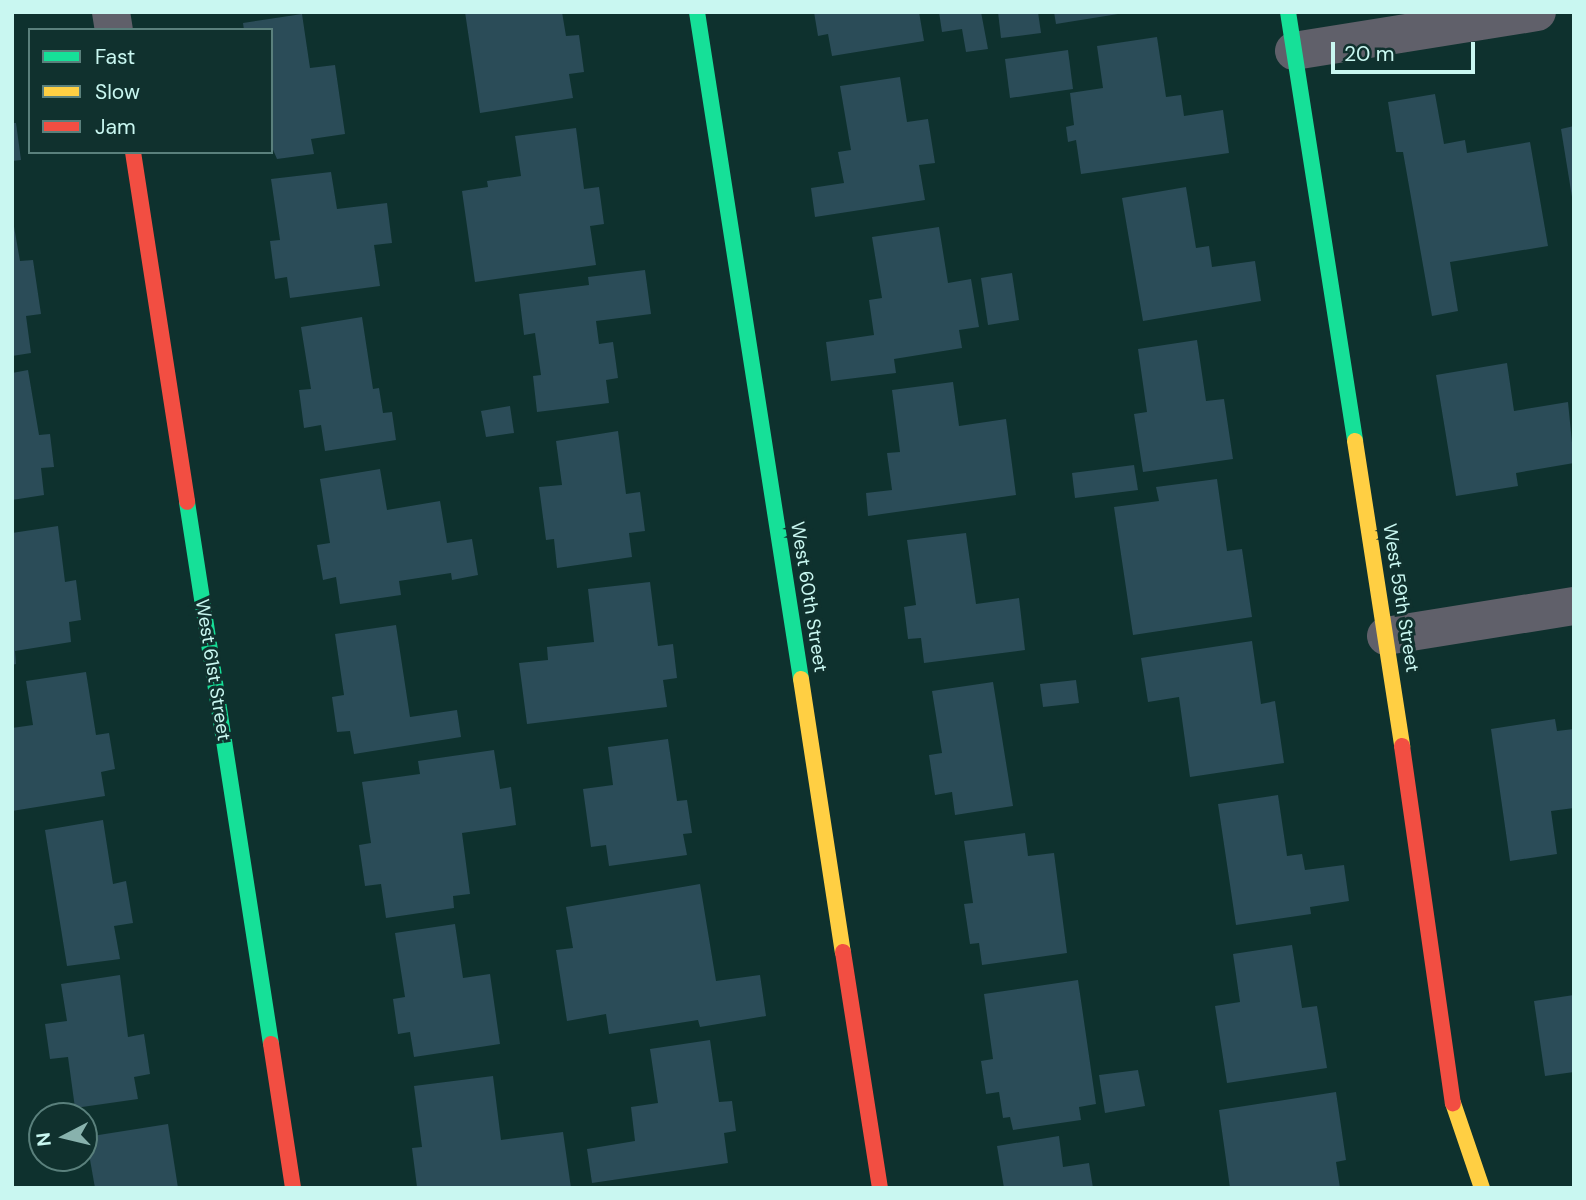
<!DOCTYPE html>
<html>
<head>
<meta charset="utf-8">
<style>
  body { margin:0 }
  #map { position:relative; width:1586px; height:1200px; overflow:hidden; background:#0e312e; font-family:"DM Sans",sans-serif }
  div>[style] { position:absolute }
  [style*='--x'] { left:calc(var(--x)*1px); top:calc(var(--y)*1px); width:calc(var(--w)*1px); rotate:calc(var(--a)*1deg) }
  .building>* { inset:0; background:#2b4c58 }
  .street>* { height:38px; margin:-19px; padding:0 19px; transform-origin:19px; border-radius:19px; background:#60606a }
  .fast>* { height:16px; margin:-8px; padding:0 8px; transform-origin:8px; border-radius:8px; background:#16e098 }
  .slow>* { height:16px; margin:-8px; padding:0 8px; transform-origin:8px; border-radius:8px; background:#ffcf43 }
  .jam>* { height:16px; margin:-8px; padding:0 8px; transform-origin:8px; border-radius:8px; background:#f24e42 }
  span { translate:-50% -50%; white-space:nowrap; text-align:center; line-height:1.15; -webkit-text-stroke:6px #10312e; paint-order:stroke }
  .street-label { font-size:19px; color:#c9f7f1 }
  .frame { position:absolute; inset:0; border:14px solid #c9f7f1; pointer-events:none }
  .legend { position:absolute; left:28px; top:28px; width:245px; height:126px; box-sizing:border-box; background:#10312e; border:2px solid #5a807c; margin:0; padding:9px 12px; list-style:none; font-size:21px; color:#c9f7f1 }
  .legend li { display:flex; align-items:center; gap:14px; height:35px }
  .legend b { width:35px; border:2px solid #5a807c }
  .north { position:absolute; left:28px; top:1102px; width:70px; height:70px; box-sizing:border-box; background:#10312e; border:2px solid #5a807c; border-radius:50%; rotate:263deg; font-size:19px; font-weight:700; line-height:28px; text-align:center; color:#c9f7f1 }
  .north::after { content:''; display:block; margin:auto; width:24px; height:32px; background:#88b2ad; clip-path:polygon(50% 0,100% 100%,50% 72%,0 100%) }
  .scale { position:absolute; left:1331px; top:42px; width:144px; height:32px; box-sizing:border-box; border:4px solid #c9f7f1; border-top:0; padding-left:9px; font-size:21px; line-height:24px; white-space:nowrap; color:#c9f7f1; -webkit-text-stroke:5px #10312e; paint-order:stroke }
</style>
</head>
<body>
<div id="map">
  <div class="building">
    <i style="clip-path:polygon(465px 12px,562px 12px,566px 36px,579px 35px,584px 72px,569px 74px,573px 98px,480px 113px)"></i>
    <i style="clip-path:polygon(814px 12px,919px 12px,924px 41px,832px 56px,828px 34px,818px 36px)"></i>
    <i style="clip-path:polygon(939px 12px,981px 12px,988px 49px,966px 52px,962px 29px,942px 32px)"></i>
    <i style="clip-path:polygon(998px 12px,1038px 12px,1041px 33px,1001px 38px)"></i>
    <i style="clip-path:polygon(1054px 12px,1118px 12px,1118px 14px,1056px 24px)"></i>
    <i style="clip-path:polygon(302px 14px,310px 68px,335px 65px,345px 134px,311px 139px,314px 154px,277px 159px,271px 145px,271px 30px,244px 30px,243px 23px)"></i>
    <i style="clip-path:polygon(1157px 37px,1166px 97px,1181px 95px,1184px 116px,1223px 110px,1229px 153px,1081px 174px,1076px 140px,1068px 142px,1066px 127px,1074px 125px,1070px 93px,1103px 88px,1097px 46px)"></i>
    <i style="clip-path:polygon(1068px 50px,1073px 89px,1010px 98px,1005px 59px)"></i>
    <i style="clip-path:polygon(900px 77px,907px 122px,928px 119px,935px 163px,919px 165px,925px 200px,815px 217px,811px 188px,844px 183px,838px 152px,851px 150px,840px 86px)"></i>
    <i style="clip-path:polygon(1435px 94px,1444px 144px,1465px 140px,1467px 153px,1530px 142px,1548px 246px,1450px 262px,1458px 311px,1432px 316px,1403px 152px,1396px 152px,1388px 102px)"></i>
    <i style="clip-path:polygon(12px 123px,16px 123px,21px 160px,12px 161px)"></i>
    <i style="clip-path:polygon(1574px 126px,1574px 197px,1572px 197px,1561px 129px)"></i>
    <i style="clip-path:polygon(576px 128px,584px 189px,599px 187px,604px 224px,590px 226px,596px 265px,475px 282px,462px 191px,488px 187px,487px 181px,521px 176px,515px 136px)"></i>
    <i style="clip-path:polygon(331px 172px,337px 209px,387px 203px,392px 243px,374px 245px,380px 286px,290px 298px,287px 277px,275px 279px,270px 241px,280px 240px,271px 179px)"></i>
    <i style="clip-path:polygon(1186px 187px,1196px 248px,1209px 246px,1212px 267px,1255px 261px,1261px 301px,1143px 321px,1122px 198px)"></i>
    <i style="clip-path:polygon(12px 215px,20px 261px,33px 260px,41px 314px,26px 316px,31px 353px,12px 356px)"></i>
    <i style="clip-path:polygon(939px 227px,948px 283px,971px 279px,979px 327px,959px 330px,962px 348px,894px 359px,896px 373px,831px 381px,826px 342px,874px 335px,869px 300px,882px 298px,872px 237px)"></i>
    <i style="clip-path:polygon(645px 270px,651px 314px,596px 321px,599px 344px,613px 342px,618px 378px,606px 380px,609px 403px,537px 412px,533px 376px,541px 375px,535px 333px,524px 335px,519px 294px,589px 285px,588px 277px)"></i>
    <i style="clip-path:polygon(1012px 273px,1019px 320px,988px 325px,981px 278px)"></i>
    <i style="clip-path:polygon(362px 317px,373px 389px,379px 388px,383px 413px,392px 412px,396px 440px,325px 451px,321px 425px,304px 428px,299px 390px,311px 389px,301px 327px)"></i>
    <i style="clip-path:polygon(1197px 340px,1206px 401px,1224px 399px,1233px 459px,1143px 472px,1134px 414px,1147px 412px,1138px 349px)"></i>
    <i style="clip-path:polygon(1507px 363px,1514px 411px,1568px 402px,1574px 463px,1516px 473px,1518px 486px,1456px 496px,1436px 375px)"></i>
    <i style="clip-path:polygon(28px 370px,39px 435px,50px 434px,54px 467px,41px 468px,44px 495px,12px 500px,12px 373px)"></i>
    <i style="clip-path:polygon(953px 382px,959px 426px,1006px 419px,1016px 495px,868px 516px,866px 493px,892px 490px,887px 453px,900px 452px,892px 390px)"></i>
    <i style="clip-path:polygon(510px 406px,514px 433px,486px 437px,481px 411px)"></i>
    <i style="clip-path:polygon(618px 431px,626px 494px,640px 492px,645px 531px,629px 533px,632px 557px,557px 568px,554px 539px,546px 540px,539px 487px,562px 485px,556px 441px)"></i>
    <i style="clip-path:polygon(1134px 465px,1138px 490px,1075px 498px,1072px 473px)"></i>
    <i style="clip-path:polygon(380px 469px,387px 510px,440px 501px,447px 543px,472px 539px,478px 575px,452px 580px,451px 573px,399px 581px,401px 595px,340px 604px,336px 577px,323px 580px,317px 545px,330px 543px,320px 479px)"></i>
    <i style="clip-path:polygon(1217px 479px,1227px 551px,1242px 549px,1252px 617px,1133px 635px,1114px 507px,1159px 501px,1156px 487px)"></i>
    <i style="clip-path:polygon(58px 526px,65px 582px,76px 580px,81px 620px,69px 622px,71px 642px,15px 651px,16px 664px,12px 665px,12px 533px)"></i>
    <i style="clip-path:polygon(966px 533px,976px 604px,1019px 598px,1025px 650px,924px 663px,921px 638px,908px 639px,904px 607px,916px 605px,907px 540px)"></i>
    <i style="clip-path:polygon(650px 582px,658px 646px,673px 644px,677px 678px,663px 680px,667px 707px,527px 724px,519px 663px,548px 660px,547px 647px,594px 642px,588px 589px)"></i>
    <i style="clip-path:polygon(396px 625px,410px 717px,457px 710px,461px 737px,354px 754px,350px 731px,337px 732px,332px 697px,344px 695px,335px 634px)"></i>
    <i style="clip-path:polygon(1252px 641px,1261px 704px,1275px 701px,1284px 763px,1190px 777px,1179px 697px,1148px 702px,1141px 658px)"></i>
    <i style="clip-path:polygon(86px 672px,96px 735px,109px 733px,115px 769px,101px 772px,105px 796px,12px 811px,12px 728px,33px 725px,26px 681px)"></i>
    <i style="clip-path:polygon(1076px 680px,1079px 703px,1043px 707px,1040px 684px)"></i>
    <i style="clip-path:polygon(993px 682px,1013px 806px,955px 815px,952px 792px,935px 795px,929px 755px,942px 753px,932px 691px)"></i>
    <i style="clip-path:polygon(1555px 719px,1557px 731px,1574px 729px,1574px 808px,1551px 811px,1557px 854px,1510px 861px,1491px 729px)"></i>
    <i style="clip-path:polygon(668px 739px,677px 801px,687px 800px,692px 833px,683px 834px,687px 855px,609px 866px,606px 845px,591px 847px,583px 789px,613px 785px,608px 747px)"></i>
    <i style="clip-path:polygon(494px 750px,500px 789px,511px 787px,516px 825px,462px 833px,470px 894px,453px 896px,454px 908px,386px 918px,381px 884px,365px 886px,359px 845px,371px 843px,362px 782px,420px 774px,418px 761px)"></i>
    <i style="clip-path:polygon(1278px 795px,1287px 856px,1302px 854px,1305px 870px,1344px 865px,1349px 901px,1310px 907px,1311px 914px,1236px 925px,1218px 804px)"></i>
    <i style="clip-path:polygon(103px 820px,113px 884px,126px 881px,133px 923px,114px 926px,120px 959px,67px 966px,45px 830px)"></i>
    <i style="clip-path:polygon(1025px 833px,1028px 856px,1054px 853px,1067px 953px,982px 965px,979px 943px,970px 944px,964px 904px,973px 903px,964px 841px)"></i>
    <i style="clip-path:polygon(700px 884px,716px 981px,760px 975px,766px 1016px,700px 1027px,698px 1020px,609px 1034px,606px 1014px,567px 1021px,556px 950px,573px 948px,566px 907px)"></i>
    <i style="clip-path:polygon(455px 924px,463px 978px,490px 974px,500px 1044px,414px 1057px,410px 1032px,398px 1034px,393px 999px,405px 997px,395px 933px)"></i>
    <i style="clip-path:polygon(1292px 945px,1302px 1008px,1317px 1006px,1327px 1068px,1227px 1083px,1215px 1006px,1240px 1002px,1233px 954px)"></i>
    <i style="clip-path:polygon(120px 975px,128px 1037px,144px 1034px,150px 1074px,134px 1077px,138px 1099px,75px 1108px,68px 1057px,50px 1059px,45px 1024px,67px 1021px,61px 984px)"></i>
    <i style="clip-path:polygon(1078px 980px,1096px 1104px,1079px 1107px,1081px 1120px,1013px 1130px,1010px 1117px,1003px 1118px,999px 1092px,986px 1094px,981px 1061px,993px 1059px,984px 994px)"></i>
    <i style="clip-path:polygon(1574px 995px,1574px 1072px,1545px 1076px,1534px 1001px)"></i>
    <i style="clip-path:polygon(710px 1040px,719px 1102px,732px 1101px,736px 1131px,724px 1133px,728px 1163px,592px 1183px,587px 1149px,635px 1141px,631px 1107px,658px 1103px,650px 1049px)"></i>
    <i style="clip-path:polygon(1138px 1070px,1145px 1106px,1105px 1113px,1099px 1075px)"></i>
    <i style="clip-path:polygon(493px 1076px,501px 1140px,563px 1132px,571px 1188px,417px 1187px,412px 1148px,422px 1147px,414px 1086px)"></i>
    <i style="clip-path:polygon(1336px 1092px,1346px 1160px,1336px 1162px,1340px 1188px,1230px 1188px,1219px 1110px)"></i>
    <i style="clip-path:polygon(168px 1124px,178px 1188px,95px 1188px,86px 1137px)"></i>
    <i style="clip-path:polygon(1059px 1136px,1063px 1167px,1089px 1163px,1093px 1188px,1004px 1188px,997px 1146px)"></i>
  </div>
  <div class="street">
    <i style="--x:111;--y:12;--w:18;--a:81"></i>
    <i style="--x:1294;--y:51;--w:246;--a:-9.1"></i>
    <i style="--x:1386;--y:636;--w:190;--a:-9.1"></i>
  </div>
  <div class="fast">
    <i style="--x:697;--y:12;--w:675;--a:81.14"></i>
    <i style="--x:1288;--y:12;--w:434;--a:81.1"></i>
    <i style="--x:187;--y:502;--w:548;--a:81.19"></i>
  </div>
  <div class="slow">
    <i style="--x:1355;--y:441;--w:309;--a:81.2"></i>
    <i style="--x:801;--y:679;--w:276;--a:81.3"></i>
    <i style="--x:1453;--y:1103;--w:90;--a:71.2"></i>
  </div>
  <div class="jam">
    <i style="--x:133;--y:152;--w:354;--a:81.2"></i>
    <i style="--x:1402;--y:746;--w:361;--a:81.9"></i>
    <i style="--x:843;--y:952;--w:239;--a:81.1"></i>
    <i style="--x:271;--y:1044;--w:146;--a:81.3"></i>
  </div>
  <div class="street-label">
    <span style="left:809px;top:597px;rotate:81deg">West 60th Street</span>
    <span style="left:1401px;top:598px;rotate:81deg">West 59th Street</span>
    <span style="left:213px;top:670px;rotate:81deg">West 61st Street</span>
  </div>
  <div class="frame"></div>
  <ul class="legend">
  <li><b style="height:9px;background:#16e098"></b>Fast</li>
  <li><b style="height:9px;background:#ffcf43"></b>Slow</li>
  <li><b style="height:9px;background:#f24e42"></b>Jam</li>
  </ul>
  <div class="north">N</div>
  <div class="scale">20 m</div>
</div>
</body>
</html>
